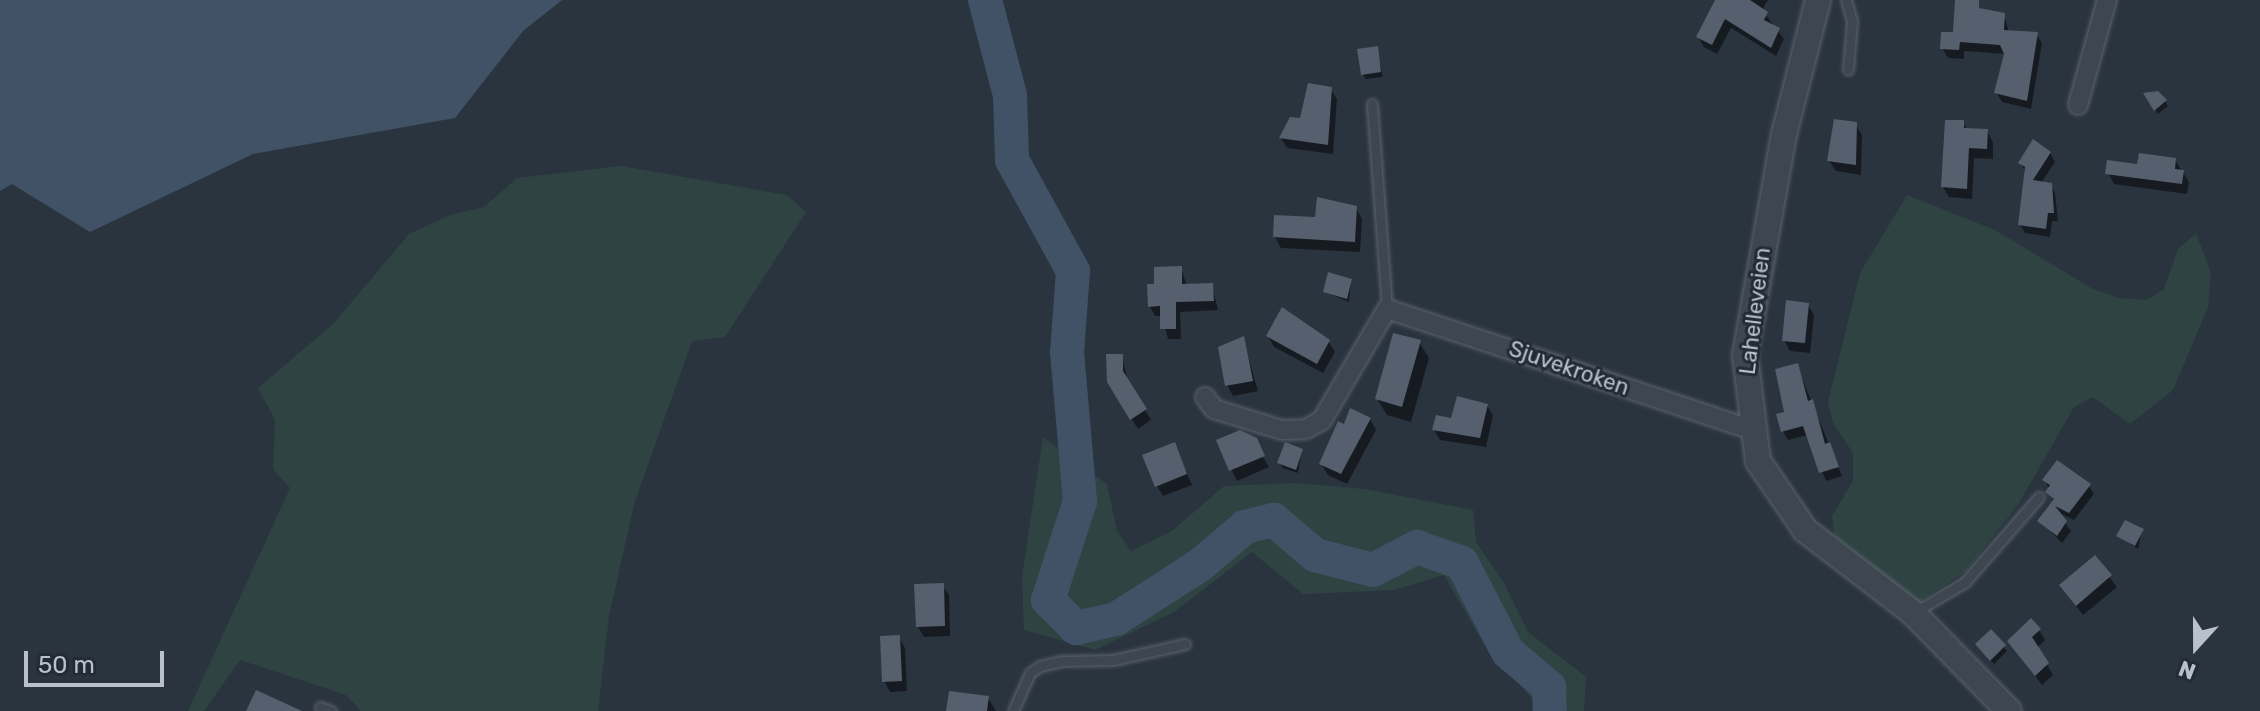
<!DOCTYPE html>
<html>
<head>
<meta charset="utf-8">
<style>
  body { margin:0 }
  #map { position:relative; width:2260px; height:711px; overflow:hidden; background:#2a343f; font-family:Rubik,sans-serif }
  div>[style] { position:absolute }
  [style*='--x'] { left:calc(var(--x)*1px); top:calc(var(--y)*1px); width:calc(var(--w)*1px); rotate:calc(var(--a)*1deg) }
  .green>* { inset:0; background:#2f4343 }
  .water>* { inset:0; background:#425266 }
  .shadow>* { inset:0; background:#0007 }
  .river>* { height:34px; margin:-17px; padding:0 17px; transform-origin:17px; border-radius:17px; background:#425266 }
  .building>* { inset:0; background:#565f6d }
  .roads { filter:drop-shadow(0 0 2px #5c646d) drop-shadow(0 0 2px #5c646d) }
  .service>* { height:9px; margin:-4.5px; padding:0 4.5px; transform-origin:4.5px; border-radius:4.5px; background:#3e4650 }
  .minor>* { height:18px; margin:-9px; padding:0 9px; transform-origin:9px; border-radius:9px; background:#3e4650 }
  .tertiary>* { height:24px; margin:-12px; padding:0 12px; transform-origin:12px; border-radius:12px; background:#3e4650 }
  span { translate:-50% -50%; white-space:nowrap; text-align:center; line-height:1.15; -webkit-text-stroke:6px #232b35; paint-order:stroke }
  .street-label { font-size:22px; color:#bbc1ca }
  .north { position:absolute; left:2156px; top:607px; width:80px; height:80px; -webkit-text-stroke:6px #232b35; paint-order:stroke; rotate:201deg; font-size:22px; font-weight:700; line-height:32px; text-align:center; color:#bbc1ca }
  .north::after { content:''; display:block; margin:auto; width:28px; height:36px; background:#bbc1ca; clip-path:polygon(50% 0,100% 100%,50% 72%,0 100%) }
  .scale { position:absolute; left:24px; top:651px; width:140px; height:36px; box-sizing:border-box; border:4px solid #bbc1ca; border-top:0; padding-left:10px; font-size:24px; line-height:28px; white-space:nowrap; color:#bbc1ca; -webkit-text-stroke:6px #232b35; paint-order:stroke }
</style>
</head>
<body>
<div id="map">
  <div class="green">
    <i style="clip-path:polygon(621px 166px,787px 195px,806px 212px,725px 337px,692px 341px,635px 501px,609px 616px,598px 711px,361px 711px,346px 695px,240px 660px,204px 711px,188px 711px,290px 488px,273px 469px,275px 420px,258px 388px,334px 323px,409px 234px,450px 215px,484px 207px,517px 178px)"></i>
    <i style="clip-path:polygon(1907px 195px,1995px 230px,2093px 289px,2119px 298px,2147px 300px,2164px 289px,2178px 249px,2196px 233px,2211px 273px,2208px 307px,2173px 390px,2130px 424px,2093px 397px,2074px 407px,2018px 505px,1966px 571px,1917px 603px,1834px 536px,1832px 516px,1853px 481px,1853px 453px,1833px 423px,1828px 402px,1860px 273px)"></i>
    <i style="clip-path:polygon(1043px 437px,1107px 484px,1117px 531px,1131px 551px,1172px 531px,1224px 486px,1294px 483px,1365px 489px,1473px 510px,1476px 542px,1504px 583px,1528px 632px,1586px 677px,1584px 711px,1532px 711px,1533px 700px,1483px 643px,1444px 575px,1394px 590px,1303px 594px,1252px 552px,1174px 612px,1095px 650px,1024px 630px,1022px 576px)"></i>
  </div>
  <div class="water">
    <i style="clip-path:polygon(0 0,562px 0,523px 31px,455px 118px,253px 154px,90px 232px,12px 184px,0 191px)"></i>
  </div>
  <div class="shadow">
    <i style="clip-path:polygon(1716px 0,1768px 0,1762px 10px,1784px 39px,1776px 56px,1731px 28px,1717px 54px,1704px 47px,1698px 37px)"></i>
    <i style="clip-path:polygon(1957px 0,1975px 1px,1981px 11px,2004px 15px,2009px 32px,2036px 34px,2042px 43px,2031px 109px,2002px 102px,1996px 92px,2006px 54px,1964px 51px,1964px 59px,1948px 58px,1942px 48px,1955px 35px)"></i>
    <i style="clip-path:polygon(1377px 48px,1383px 77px,1365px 79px,1363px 74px)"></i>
    <i style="clip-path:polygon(1330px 89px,1337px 99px,1333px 154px,1287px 148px,1281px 138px)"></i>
    <i style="clip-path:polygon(2147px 94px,2165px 101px,2168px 106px,2158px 114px)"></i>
    <i style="clip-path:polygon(1963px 122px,1967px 130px,1987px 131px,1993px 142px,1993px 159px,1974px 158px,1972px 199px,1949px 197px,1943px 187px)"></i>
    <i style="clip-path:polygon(1855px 124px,1862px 135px,1861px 175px,1836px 171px,1829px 161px)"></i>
    <i style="clip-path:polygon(2050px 153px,2055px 162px,2041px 183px,2050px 184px,2055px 193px,2058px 221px,2052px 221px,2050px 237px,2025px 233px,2020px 225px,2025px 171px,2020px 163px)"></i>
    <i style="clip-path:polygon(2175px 160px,2189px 182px,2187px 194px,2114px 184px,2108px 173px)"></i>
    <i style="clip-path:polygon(1356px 208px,1362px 219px,1360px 252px,1281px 248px,1275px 237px)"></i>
    <i style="clip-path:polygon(1181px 268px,1187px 286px,1212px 285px,1218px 310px,1180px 312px,1181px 339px,1168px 339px,1162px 316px,1155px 316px,1150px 307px,1156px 269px)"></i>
    <i style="clip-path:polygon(1351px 281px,1349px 302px,1325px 292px)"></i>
    <i style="clip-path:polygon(1808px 305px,1814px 315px,1810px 353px,1790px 351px,1784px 340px)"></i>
    <i style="clip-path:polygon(1268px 336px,1328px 341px,1335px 352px,1323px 373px,1274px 347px)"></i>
    <i style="clip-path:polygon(1243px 339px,1258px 391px,1233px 396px,1227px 385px)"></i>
    <i style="clip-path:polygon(1419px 342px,1429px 358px,1411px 422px,1387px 415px,1377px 399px)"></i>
    <i style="clip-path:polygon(1122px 356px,1128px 382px,1151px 420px,1138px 429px,1115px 393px)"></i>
    <i style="clip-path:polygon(1797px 366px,1842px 476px,1826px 481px,1808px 435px,1788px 440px,1783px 431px)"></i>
    <i style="clip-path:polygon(1487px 405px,1493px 416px,1486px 447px,1440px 440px,1434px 430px)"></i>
    <i style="clip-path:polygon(1370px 419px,1376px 430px,1347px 484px,1328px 475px,1321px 464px)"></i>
    <i style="clip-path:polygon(1250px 435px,1269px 467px,1237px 481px,1218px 441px)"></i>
    <i style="clip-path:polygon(1174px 445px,1192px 485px,1163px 496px,1157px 486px)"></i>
    <i style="clip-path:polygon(1302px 450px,1298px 473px,1282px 468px,1280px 463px)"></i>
    <i style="clip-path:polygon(2045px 480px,2089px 486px,2094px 494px,2074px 520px,2057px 512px,2071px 531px,2062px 543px,2040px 521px,2054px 502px)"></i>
    <i style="clip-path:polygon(2142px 530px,2138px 549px,2119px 536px)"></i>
    <i style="clip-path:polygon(2095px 558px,2117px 587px,2083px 615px,2061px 586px)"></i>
    <i style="clip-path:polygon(942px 585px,949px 595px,950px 636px,924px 637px,918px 627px)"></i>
    <i style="clip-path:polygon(2039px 630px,2045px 640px,2037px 648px,2053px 675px,2042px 685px,2009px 642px)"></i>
    <i style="clip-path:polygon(1991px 632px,2007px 651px,1994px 664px,1980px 649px)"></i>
    <i style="clip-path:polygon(899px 637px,905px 648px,907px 691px,890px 692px,884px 681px)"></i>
    <i style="clip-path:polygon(988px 698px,996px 711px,948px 711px)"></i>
  </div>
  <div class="river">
    <i style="--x:985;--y:0;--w:98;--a:75.3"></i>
    <i style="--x:1010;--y:95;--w:65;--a:88.2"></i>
    <i style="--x:1012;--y:160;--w:127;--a:61.2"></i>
    <i style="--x:1073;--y:271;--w:81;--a:94.2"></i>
    <i style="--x:1067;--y:352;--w:150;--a:85"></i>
    <i style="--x:1080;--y:501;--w:104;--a:107.9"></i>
    <i style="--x:1048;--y:600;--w:40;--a:45"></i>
    <i style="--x:1076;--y:628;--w:41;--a:-12.7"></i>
    <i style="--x:1116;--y:619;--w:100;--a:-32.7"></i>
    <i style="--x:1200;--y:565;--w:59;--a:-40.2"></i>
    <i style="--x:1245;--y:527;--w:30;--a:-14"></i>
    <i style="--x:1274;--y:520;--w:54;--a:40.5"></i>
    <i style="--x:1315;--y:555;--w:60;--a:14.5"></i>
    <i style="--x:1373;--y:570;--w:50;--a:-27.6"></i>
    <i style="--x:1417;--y:547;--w:48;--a:19.6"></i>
    <i style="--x:1462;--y:563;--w:100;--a:62.7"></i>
    <i style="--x:1508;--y:652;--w:54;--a:40.5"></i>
    <i style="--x:1549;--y:687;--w:24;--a:88"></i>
  </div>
  <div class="building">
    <i style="clip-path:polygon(1715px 0,1750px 0,1768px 12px,1764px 20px,1780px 28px,1771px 48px,1725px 19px,1712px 45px,1696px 37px)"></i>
    <i style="clip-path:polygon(1955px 0,1979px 0,1979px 8px,2005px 13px,2004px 30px,2038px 32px,2027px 101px,1994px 93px,2004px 54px,2000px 45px,1960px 42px,1959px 50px,1940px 49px,1941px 32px,1953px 32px)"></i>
    <i style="clip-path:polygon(1378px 46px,1381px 72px,1361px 75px,1357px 49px)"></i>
    <i style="clip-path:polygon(1308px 83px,1332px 87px,1328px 145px,1279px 138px,1290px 117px,1300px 118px)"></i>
    <i style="clip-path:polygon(2158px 91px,2167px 100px,2154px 111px,2143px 93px)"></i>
    <i style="clip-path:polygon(1834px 119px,1857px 122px,1856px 165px,1827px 161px)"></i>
    <i style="clip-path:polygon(1945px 120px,1964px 120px,1964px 128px,1988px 129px,1987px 149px,1969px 148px,1967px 189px,1941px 187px)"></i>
    <i style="clip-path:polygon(2033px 139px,2051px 152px,2033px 180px,2052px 183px,2054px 213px,2048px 213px,2046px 229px,2018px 225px,2025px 167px,2018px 163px)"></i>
    <i style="clip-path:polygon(2139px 153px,2176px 158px,2175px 169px,2184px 170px,2182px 184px,2105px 174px,2107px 160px,2137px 164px)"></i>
    <i style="clip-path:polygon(1317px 197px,1357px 206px,1355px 242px,1273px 237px,1274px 215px,1315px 217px)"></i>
    <i style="clip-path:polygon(1182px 266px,1182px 284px,1213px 283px,1214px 301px,1176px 302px,1176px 329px,1160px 329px,1160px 306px,1148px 307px,1147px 284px,1154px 284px,1154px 267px)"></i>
    <i style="clip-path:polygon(1328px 272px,1352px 279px,1347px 299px,1323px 292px)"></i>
    <i style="clip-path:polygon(1786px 300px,1809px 303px,1805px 343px,1782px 341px)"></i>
    <i style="clip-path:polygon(1282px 307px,1330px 340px,1317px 364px,1266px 336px)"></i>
    <i style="clip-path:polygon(1393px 333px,1421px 340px,1402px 407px,1375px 399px)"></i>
    <i style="clip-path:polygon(1244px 336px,1253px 381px,1225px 386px,1218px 347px)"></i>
    <i style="clip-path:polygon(1106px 354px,1123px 354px,1123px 371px,1147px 409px,1130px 420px,1107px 382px)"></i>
    <i style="clip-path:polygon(1798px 363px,1808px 401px,1813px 399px,1825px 444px,1830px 442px,1839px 467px,1819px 473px,1803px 426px,1781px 432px,1776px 414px,1784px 412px,1775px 369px)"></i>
    <i style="clip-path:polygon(1457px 396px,1488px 404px,1480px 438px,1432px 430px,1436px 415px,1451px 418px)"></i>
    <i style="clip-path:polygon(1350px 408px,1371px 418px,1341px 474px,1319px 464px,1338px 421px,1344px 424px)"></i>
    <i style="clip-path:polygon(1240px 430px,1257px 438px,1265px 456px,1229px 471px,1216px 440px)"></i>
    <i style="clip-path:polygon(1175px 442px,1187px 474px,1155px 487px,1142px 455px)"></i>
    <i style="clip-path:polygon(1285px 442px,1303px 449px,1296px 470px,1277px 463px)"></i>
    <i style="clip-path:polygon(2057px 460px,2091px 484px,2069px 513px,2055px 506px,2067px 521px,2057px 536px,2037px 521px,2054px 499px,2045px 492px,2050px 485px,2042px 480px)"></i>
    <i style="clip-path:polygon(2125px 520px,2144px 529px,2135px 546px,2116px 536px)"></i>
    <i style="clip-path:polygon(2095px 555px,2112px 575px,2076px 606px,2059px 585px)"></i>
    <i style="clip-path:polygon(944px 583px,945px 626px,916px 627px,914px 584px)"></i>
    <i style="clip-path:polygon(2031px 618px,2041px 629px,2032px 637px,2049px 663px,2035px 676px,2007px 641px)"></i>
    <i style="clip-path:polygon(1991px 629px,2006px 645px,1990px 661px,1975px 644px)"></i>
    <i style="clip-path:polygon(900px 635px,902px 681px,882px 682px,880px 636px)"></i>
    <i style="clip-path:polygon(256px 690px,302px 711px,246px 711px)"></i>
    <i style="clip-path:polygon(949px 691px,989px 696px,987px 711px,946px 711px)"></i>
  </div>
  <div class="roads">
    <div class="service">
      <i style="--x:1846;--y:0;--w:22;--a:74"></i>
      <i style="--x:1852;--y:21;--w:49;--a:94.7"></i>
      <i style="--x:1372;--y:104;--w:206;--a:85.8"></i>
      <i style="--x:1913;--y:613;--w:61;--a:-30.8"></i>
      <i style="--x:1965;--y:582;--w:113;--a:-49"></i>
      <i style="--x:320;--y:707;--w:12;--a:20"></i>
      <i style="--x:1013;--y:711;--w:42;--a:-65.9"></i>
      <i style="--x:1030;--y:673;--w:12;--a:-35"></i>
      <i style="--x:1040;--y:666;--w:23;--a:-13"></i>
      <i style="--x:1062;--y:661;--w:51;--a:-1.1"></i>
      <i style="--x:1113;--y:660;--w:74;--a:-12.5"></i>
    </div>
    <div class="minor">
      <i style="--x:2078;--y:105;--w:109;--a:-74.6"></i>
      <i style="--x:1205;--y:397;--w:15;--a:53"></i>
      <i style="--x:1214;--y:409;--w:71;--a:17.2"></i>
      <i style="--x:1282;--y:430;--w:24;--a:-2"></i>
      <i style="--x:1306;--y:429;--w:18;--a:-29"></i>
      <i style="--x:1322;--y:420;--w:129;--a:-59.6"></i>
      <i style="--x:1387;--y:309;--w:382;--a:18.3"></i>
    </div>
    <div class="tertiary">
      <i style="--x:1818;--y:0;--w:138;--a:104.2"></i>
      <i style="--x:1784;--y:134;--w:224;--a:100"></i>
      <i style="--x:1745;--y:355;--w:107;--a:83"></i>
      <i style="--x:1758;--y:461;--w:83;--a:55.7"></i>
      <i style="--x:1805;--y:530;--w:136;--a:37.5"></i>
      <i style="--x:1913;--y:613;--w:137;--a:45.6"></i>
    </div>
  </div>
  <div class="street-label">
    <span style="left:1755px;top:311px;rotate:-83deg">Lahelleveien</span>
    <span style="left:1569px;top:368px;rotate:19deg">Sjuvekroken</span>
  </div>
  <div class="north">N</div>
  <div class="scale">50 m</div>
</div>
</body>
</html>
